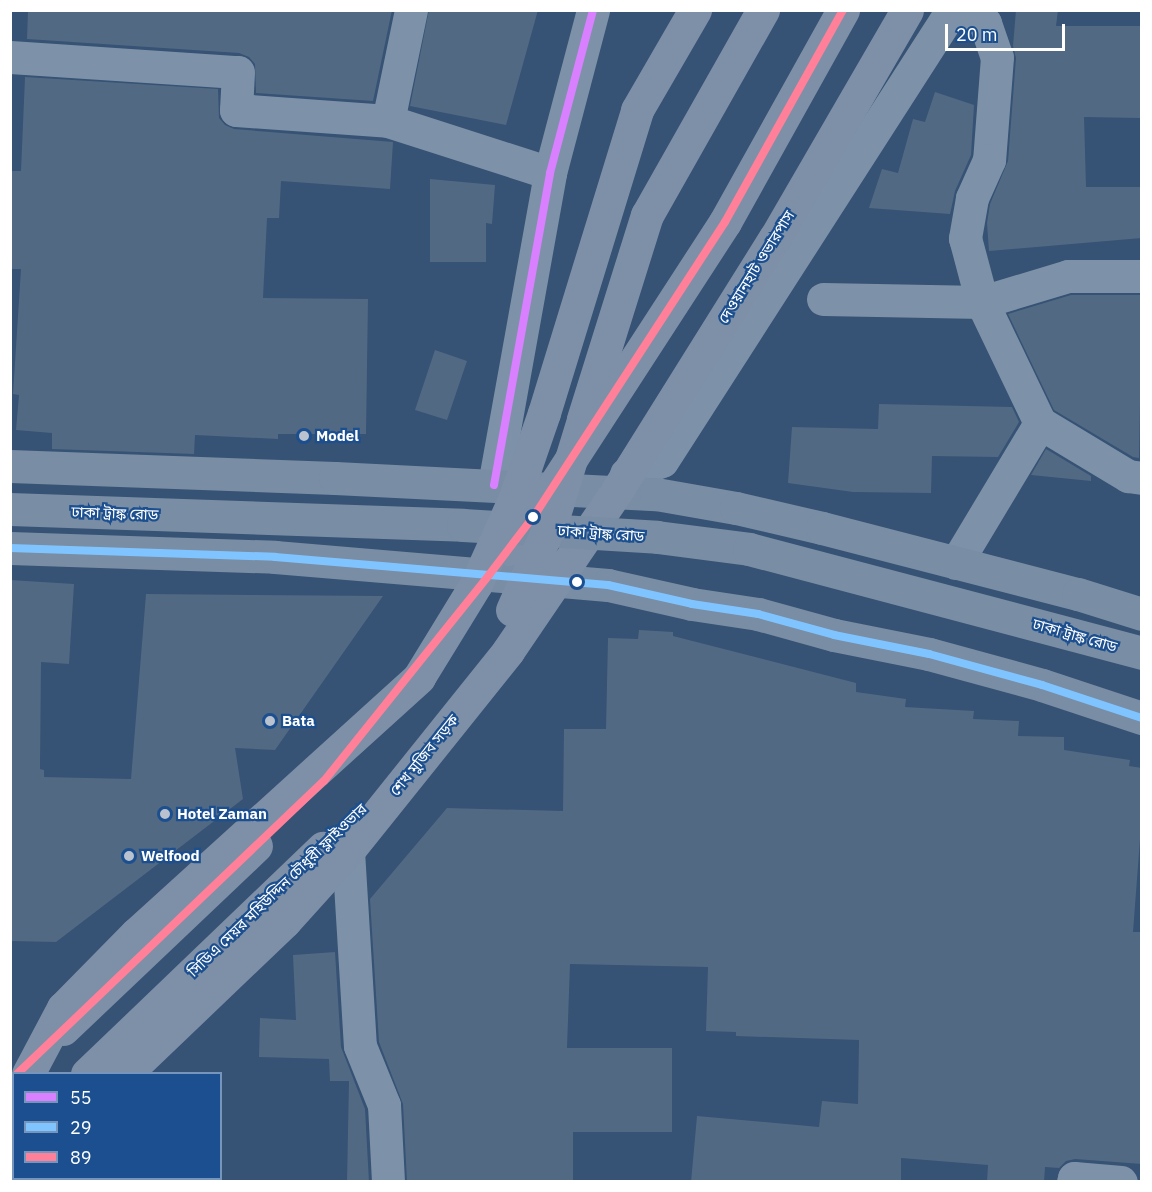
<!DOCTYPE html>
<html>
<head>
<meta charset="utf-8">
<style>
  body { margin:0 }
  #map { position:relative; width:1152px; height:1192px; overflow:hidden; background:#365274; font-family:"IBM Plex Sans","Noto Sans Bengali",sans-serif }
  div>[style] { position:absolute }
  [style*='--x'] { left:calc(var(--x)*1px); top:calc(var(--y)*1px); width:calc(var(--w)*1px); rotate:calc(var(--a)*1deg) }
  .building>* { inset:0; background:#526984 }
  .minor>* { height:33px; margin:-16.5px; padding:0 16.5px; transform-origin:16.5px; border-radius:16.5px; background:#7d92a8 }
  .secondary>* { height:33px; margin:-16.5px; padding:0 16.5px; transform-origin:16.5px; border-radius:16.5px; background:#798da4 }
  .trunk>* { height:33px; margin:-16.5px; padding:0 16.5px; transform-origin:16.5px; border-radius:16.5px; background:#7e90a7 }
  .secondary-bridge>* { height:33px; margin:-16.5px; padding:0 16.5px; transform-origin:16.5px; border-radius:16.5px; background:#798da4 }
  .trunk-bridge>* { height:33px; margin:-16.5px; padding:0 16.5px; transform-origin:16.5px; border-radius:16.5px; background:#7e90a7 }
  .bus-1>* { height:8px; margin:-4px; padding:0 4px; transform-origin:4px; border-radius:4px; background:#d880ff }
  .bus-2>* { height:8px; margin:-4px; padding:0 4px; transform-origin:4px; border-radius:4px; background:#80c4ff }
  .bus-3>* { height:8px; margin:-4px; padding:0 4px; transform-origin:4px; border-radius:4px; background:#ff8098 }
  .dots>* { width:16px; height:16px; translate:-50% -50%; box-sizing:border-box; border:3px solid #1b4f8f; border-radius:50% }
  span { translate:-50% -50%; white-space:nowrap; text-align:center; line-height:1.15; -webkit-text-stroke:4.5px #1b4f8f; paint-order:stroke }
  .street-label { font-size:15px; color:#fff }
  .poi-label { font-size:15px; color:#fff; font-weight:700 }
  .left { translate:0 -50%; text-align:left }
  .frame { position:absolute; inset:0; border:12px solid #fff; pointer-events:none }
  .legend { position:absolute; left:12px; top:1072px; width:210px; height:108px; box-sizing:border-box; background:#1b4f8f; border:2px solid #7695bc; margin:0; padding:8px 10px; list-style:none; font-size:18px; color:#fff }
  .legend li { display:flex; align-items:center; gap:12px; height:30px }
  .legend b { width:30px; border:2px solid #7695bc }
  .scale { position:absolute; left:945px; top:24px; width:120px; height:27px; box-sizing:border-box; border:3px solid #fff; border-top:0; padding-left:8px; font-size:18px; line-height:21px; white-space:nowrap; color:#fff; -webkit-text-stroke:4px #1b4f8f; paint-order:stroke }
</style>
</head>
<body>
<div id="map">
  <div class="building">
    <i style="clip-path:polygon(28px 10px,392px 10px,373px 101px,256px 93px,255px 64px,249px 57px,239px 53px,27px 39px)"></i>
    <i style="clip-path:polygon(429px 10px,538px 10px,506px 125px,410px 106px)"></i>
    <i style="clip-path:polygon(1016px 10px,1058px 10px,1056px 26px,1142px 26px,1140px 118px,1084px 117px,1086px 187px,1142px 187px,1142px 238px,989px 251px,987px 223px,990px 204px,1008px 161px,1016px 58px,1013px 46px)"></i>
    <i style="clip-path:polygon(25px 77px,218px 89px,219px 118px,225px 125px,234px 129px,393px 142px,390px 189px,281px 181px,279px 218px,267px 218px,263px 298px,368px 299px,366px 434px,278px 434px,278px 439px,195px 435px,194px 454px,52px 449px,52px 433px,16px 430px,19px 395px,13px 394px,21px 269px,10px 269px,10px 171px,21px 171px)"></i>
    <i style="clip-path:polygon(935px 92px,974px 105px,971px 155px,955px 191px,950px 214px,869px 208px,882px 169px,898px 173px,913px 119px,925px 122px)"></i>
    <i style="clip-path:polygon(430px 179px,495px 185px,492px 224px,486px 223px,486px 262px,430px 262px)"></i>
    <i style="clip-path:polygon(1071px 295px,1142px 295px,1139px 458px,1133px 457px,1054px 410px,1008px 314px)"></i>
    <i style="clip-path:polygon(435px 350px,467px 361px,447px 420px,415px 410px)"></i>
    <i style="clip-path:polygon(879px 404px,1012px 407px,1019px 422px,998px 457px,932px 456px,931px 493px,853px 492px,788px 483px,792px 427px,878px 429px)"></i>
    <i style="clip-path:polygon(1046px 449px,1091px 476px,1091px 481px,1031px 475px)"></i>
    <i style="clip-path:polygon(10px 580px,74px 584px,69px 664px,41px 662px,40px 769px,44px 770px,44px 777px,131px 779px,146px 594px,383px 596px,275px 750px,235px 748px,243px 799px,56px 942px,10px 941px)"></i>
    <i style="clip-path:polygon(639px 630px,673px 632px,673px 636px,856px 683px,856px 692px,906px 699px,905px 707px,974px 711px,973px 719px,1019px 721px,1018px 736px,1064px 737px,1064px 750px,1130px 760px,1129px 766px,1142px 768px,1142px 813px,1133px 932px,1141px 932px,1142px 1164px,1075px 1159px,1066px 1161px,1059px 1168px,1045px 1167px,1044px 1182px,987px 1182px,988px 1165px,901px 1158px,901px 1182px,691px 1182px,697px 1116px,819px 1127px,822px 1101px,858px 1104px,859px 1040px,736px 1036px,736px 1032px,706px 1031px,708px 967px,570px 964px,567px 1048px,672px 1048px,672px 1132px,573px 1132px,573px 1182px,407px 1182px,403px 1104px,379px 1042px,370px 899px,447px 808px,563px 811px,564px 729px,606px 729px,608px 638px,638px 639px)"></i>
    <i style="clip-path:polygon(335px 952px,341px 1047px,365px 1109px,369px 1182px,347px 1182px,349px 1081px,330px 1081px,329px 1059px,259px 1057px,260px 1018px,296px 1020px,293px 955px)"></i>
  </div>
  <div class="minor">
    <i style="--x:411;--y:10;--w:113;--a:101.7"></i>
    <i style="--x:388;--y:121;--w:170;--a:17.8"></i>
    <i style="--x:965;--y:10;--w:24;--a:33"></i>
    <i style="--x:985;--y:23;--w:36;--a:71"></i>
    <i style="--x:997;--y:57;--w:103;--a:94.4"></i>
    <i style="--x:989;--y:160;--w:42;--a:114.1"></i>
    <i style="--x:972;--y:198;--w:41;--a:99.9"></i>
    <i style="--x:965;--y:238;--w:66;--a:75.1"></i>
    <i style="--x:982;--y:302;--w:134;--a:64.4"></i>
    <i style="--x:1040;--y:423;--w:103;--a:31.1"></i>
    <i style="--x:1128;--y:476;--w:14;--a:8"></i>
    <i style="--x:10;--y:57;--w:228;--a:3.8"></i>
    <i style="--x:238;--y:72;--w:38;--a:93"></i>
    <i style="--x:236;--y:110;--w:152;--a:4.1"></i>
    <i style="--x:823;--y:299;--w:159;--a:1.1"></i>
    <i style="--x:982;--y:302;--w:90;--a:-16.8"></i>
    <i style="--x:1068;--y:276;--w:74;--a:0"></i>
    <i style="--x:626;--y:474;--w:38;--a:-20"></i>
    <i style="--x:662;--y:461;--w:536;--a:-57.26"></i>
    <i style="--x:494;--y:485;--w:317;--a:-79.8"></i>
    <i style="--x:550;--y:173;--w:169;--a:-75.2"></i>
    <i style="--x:956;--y:563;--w:163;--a:-59"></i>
    <i style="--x:348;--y:851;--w:195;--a:86.5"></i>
    <i style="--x:360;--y:1046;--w:64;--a:67.9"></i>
    <i style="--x:384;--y:1105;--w:77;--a:87"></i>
    <i style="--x:1073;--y:1182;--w:4;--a:-76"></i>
    <i style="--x:1074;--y:1178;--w:47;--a:4.9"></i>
  </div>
  <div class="secondary">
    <i style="--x:10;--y:466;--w:325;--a:2.1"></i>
    <i style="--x:335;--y:478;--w:321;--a:2.9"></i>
    <i style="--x:656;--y:494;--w:81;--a:9.9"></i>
    <i style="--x:736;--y:508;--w:88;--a:13.1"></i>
    <i style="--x:822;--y:528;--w:264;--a:14.5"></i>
    <i style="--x:1078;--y:594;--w:67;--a:17.4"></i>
    <i style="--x:10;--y:548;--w:265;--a:1.9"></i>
    <i style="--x:275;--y:557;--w:334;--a:4.8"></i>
    <i style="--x:608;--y:585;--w:86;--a:12.7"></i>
    <i style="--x:692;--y:604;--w:67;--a:8.6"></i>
    <i style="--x:758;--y:614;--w:79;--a:15.4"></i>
    <i style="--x:834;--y:635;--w:97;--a:11.3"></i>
    <i style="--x:929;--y:654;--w:117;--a:15.3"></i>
    <i style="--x:1042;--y:685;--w:105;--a:18.3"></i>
  </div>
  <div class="trunk">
    <i style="--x:544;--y:413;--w:317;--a:-72.9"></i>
    <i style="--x:637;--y:110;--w:116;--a:-59.9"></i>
    <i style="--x:583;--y:419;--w:214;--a:-72.6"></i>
    <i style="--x:647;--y:215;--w:236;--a:-60.5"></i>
    <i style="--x:509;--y:549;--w:45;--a:-53.1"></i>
    <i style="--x:536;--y:513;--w:347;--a:-57"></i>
    <i style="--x:725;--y:222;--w:243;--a:-60.9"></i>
    <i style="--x:63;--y:1029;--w:266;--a:-43.5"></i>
    <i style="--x:87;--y:1074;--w:327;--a:-43.8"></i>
    <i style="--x:125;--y:1074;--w:221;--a:-43.7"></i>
    <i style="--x:285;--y:921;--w:94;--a:-48"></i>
    <i style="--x:348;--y:851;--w:256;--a:-51.3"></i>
    <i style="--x:508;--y:651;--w:192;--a:-55.8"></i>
    <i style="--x:616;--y:492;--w:300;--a:-58"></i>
    <i style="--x:775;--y:238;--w:263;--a:-59.9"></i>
    <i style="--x:10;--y:1105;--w:7;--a:-56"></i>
    <i style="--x:10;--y:1152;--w:4;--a:27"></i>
    <i style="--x:23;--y:1182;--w:4;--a:-63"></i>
  </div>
  <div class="secondary-bridge">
    <i style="--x:10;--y:509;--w:453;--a:2"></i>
    <i style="--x:463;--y:525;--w:194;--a:3.5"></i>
    <i style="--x:657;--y:537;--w:93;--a:7.4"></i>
    <i style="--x:749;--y:549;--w:407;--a:14.8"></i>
  </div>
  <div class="trunk-bridge">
    <i style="--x:512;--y:610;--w:101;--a:-66"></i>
    <i style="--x:553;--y:518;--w:102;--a:-73"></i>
    <i style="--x:28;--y:1074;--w:75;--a:-62.1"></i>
    <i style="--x:63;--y:1008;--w:104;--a:-45.4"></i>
    <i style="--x:136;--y:934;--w:382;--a:-42.2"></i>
    <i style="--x:419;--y:677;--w:109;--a:-58.5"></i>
    <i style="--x:476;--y:584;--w:92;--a:-65.7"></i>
    <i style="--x:514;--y:500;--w:92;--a:-71"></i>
  </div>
  <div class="bus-1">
    <i style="--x:494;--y:485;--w:317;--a:-79.8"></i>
    <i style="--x:550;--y:173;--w:169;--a:-75.2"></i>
  </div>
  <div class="bus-2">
    <i style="--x:10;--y:548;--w:265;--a:1.9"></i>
    <i style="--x:275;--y:557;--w:334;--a:4.8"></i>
    <i style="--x:608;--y:585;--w:86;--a:12.7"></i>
    <i style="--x:692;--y:604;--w:67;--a:8.6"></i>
    <i style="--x:758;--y:614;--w:79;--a:15.4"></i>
    <i style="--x:834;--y:635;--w:97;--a:11.3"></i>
    <i style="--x:929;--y:654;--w:117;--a:15.3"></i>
    <i style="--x:1042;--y:685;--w:105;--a:18.3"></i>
  </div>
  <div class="bus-3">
    <i style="--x:17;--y:1074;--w:424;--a:-43.7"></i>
    <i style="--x:324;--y:781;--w:264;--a:-51.3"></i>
    <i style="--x:489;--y:575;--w:78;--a:-52.8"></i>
    <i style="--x:536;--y:513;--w:347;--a:-57"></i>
    <i style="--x:725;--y:222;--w:243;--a:-60.9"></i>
  </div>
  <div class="dots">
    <i style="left:304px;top:436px;background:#b9c2ce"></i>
    <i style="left:533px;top:517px;background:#fff"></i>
    <i style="left:577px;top:582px;background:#fff"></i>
    <i style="left:270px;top:721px;background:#b9c2ce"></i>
    <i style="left:165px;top:814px;background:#b9c2ce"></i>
    <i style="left:129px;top:856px;background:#b9c2ce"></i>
  </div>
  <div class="street-label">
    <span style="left:756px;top:267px;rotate:-58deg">দেওয়ানহাট ওভারপাস</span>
    <span style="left:115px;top:513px;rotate:2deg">ঢাকা ট্রাঙ্ক রোড</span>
    <span style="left:601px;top:533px;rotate:4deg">ঢাকা ট্রাঙ্ক রোড</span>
    <span style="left:1075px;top:635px;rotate:16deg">ঢাকা ট্রাঙ্ক রোড</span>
    <span style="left:424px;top:755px;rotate:-51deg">শেখ মুজিব সড়ক</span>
    <span style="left:277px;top:890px;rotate:-44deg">সিডিএ মেয়র মহিউদ্দিন চৌধুরী ফ্লাইওভার</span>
  </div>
  <div class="poi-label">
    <span class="left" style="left:316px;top:436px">Model</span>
    <span class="left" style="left:282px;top:721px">Bata</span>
    <span class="left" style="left:177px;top:814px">Hotel Zaman</span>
    <span class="left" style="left:141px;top:856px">Welfood</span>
  </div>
  <div class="frame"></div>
  <ul class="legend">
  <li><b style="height:8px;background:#d880ff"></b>55</li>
  <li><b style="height:8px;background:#80c4ff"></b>29</li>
  <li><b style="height:8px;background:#ff8098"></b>89</li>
  </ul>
  <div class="scale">20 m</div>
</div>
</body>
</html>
